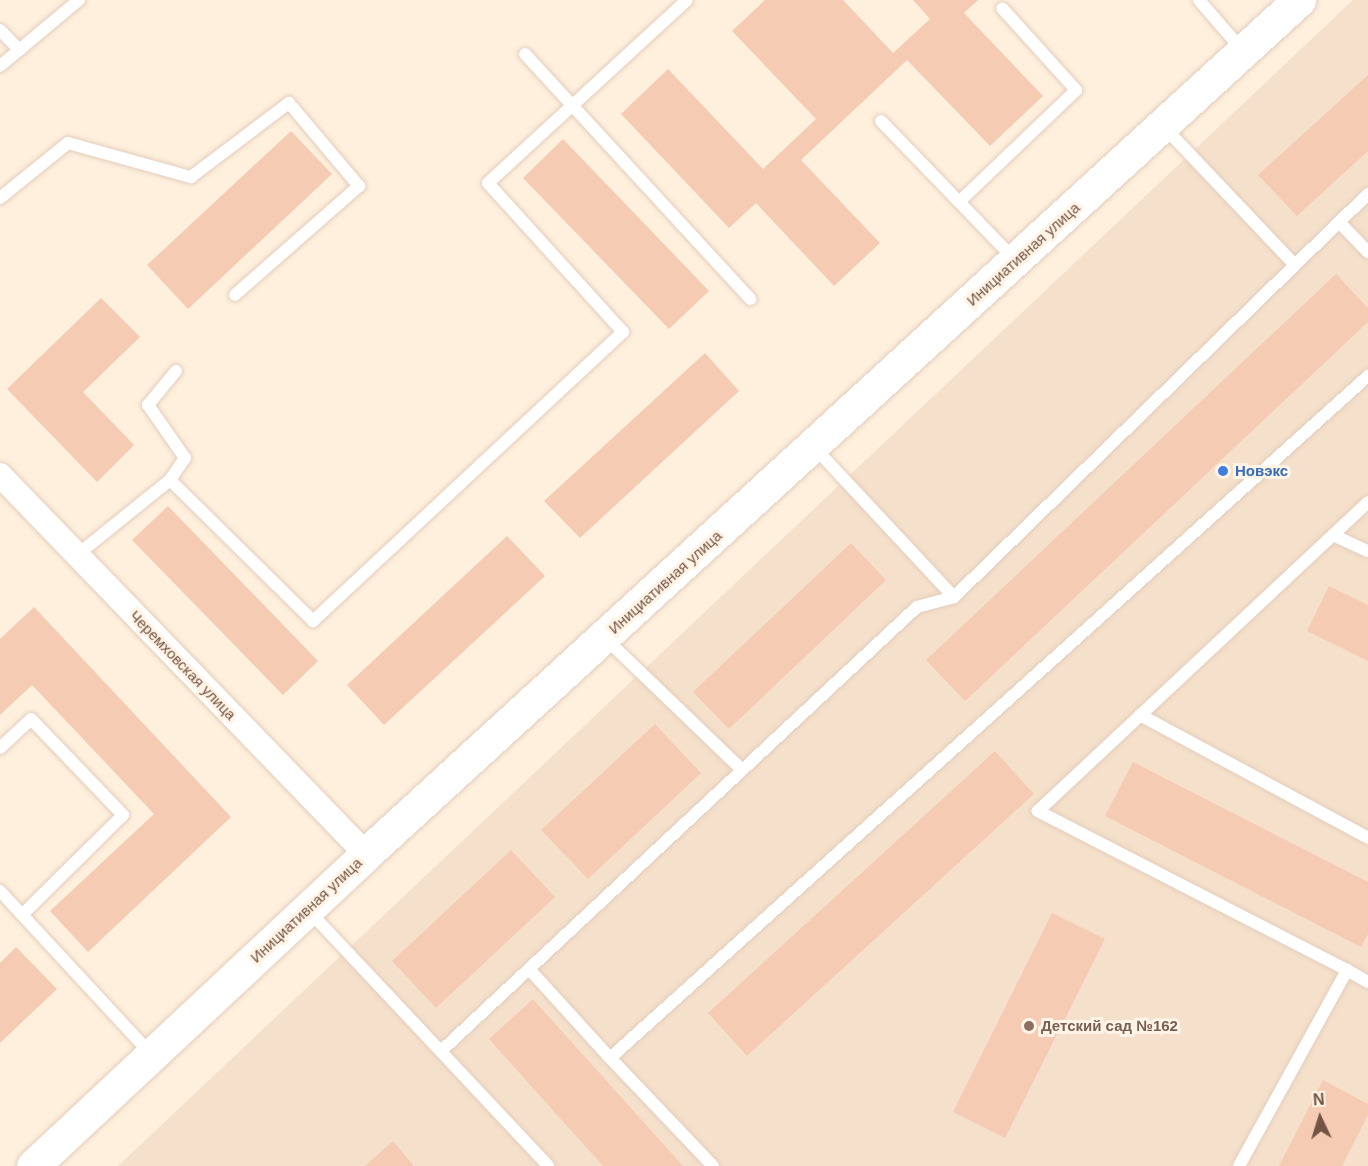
<!DOCTYPE html>
<html>
<head>
<meta charset="utf-8">
<style>
  body { margin:0 }
  #map { position:relative; width:1368px; height:1166px; overflow:hidden; background:#fef0dd; font-family:Helvetica,sans-serif }
  div>[style] { position:absolute }
  [style*='--x'] { left:calc(var(--x)*1px); top:calc(var(--y)*1px); width:calc(var(--w)*1px); rotate:calc(var(--a)*1deg) }
  .residential>* { inset:0; background:#f5e1cb }
  .building>* { inset:0; background:#f5cbb3 }
  .roads { filter:drop-shadow(0 0 2px #e4cdbc) drop-shadow(0 0 2px #e4cdbc) }
  .service>* { height:12px; margin:-6px; padding:0 6px; transform-origin:6px; border-radius:6px; background:#fff }
  .minor>* { height:24px; margin:-12px; padding:0 12px; transform-origin:12px; border-radius:12px; background:#fff }
  .secondary>* { height:33px; margin:-16.5px; padding:0 16.5px; transform-origin:16.5px; border-radius:16.5px; background:#fff }
  .dots>* { width:16px; height:16px; translate:-50% -50%; box-sizing:border-box; border:3px solid #fff4e5; border-radius:50% }
  span { translate:-50% -50%; white-space:nowrap; text-align:center; line-height:1.15; -webkit-text-stroke:6px #fff4e5; paint-order:stroke }
  .street-label { font-size:15px; color:#745445 }
  .shop-label { font-size:15px; color:#366cbe; font-weight:700 }
  .left { translate:0 -50%; text-align:left }
  .education-label { font-size:15px; color:#785e54; font-weight:700 }
  .north { position:absolute; left:1290px; top:1088px; width:60px; height:60px; -webkit-text-stroke:4px #fff4e5; paint-order:stroke; rotate:356deg; font-size:16px; font-weight:700; line-height:24px; text-align:center; color:#745445 }
  .north::after { content:''; display:block; margin:auto; width:21px; height:27px; background:#745445; clip-path:polygon(50% 0,100% 100%,50% 72%,0 100%) }
</style>
</head>
<body>
<div id="map">
  <div class="residential">
    <i style="clip-path:polygon(1353px 0,1368px 0,1368px 1166px,118px 1166px)"></i>
  </div>
  <div class="building">
    <i style="clip-path:polygon(765px 0,843px 0,893px 53px,930px 19px,913px 0,978px 0,964px 13px,1043px 96px,990px 146px,907px 60px,801px 160px,880px 243px,834px 286px,756px 203px,729px 228px,621px 114px,668px 69px,763px 169px,816px 119px,732px 31px)"></i>
    <i style="clip-path:polygon(1368px 75px,1368px 151px,1297px 216px,1258px 175px)"></i>
    <i style="clip-path:polygon(291px 131px,332px 174px,188px 309px,147px 265px)"></i>
    <i style="clip-path:polygon(563px 139px,709px 291px,669px 329px,523px 178px)"></i>
    <i style="clip-path:polygon(1336px 274px,1368px 308px,1368px 322px,965px 701px,926px 660px)"></i>
    <i style="clip-path:polygon(101px 298px,140px 337px,83px 392px,134px 445px,97px 482px,7px 389px)"></i>
    <i style="clip-path:polygon(705px 353px,739px 391px,580px 538px,544px 501px)"></i>
    <i style="clip-path:polygon(168px 506px,318px 661px,283px 695px,132px 540px)"></i>
    <i style="clip-path:polygon(507px 536px,545px 576px,384px 725px,347px 685px)"></i>
    <i style="clip-path:polygon(851px 543px,886px 580px,729px 729px,693px 692px)"></i>
    <i style="clip-path:polygon(1329px 586px,1368px 605px,1368px 661px,1307px 631px)"></i>
    <i style="clip-path:polygon(34px 607px,231px 817px,88px 952px,50px 911px,154px 814px,32px 685px,0 715px,0 639px)"></i>
    <i style="clip-path:polygon(655px 724px,701px 773px,588px 879px,541px 830px)"></i>
    <i style="clip-path:polygon(995px 751px,1034px 794px,747px 1056px,708px 1013px)"></i>
    <i style="clip-path:polygon(1133px 762px,1368px 882px,1368px 934px,1361px 947px,1105px 816px)"></i>
    <i style="clip-path:polygon(511px 850px,555px 897px,436px 1008px,392px 961px)"></i>
    <i style="clip-path:polygon(1052px 913px,1105px 939px,1005px 1138px,953px 1112px)"></i>
    <i style="clip-path:polygon(16px 947px,57px 989px,0 1043px,0 963px)"></i>
    <i style="clip-path:polygon(533px 999px,683px 1166px,603px 1166px,489px 1039px)"></i>
    <i style="clip-path:polygon(1323px 1080px,1368px 1104px,1368px 1115px,1342px 1166px,1279px 1166px)"></i>
    <i style="clip-path:polygon(393px 1141px,414px 1166px,365px 1166px)"></i>
  </div>
  <div class="roads">
    <div class="service">
      <i style="--x:1199;--y:0;--w:67;--a:49.2"></i>
      <i style="--x:0;--y:30;--w:28;--a:46"></i>
      <i style="--x:525;--y:54;--w:333;--a:47.4"></i>
      <i style="--x:0;--y:66;--w:103;--a:-39.9"></i>
      <i style="--x:881;--y:121;--w:193;--a:46"></i>
      <i style="--x:1164;--y:127;--w:190;--a:46.5"></i>
      <i style="--x:0;--y:198;--w:87;--a:-39"></i>
      <i style="--x:68;--y:143;--w:128;--a:15.5"></i>
      <i style="--x:191;--y:177;--w:123;--a:-37.1"></i>
      <i style="--x:289;--y:103;--w:109;--a:49.9"></i>
      <i style="--x:359;--y:186;--w:165;--a:138.7"></i>
      <i style="--x:959;--y:202;--w:162;--a:-43.7"></i>
      <i style="--x:1076;--y:90;--w:110;--a:-132.1"></i>
      <i style="--x:1339;--y:222;--w:42;--a:46"></i>
      <i style="--x:814;--y:447;--w:205;--a:47"></i>
      <i style="--x:170;--y:480;--w:27;--a:-56"></i>
      <i style="--x:185;--y:458;--w:65;--a:-124.9"></i>
      <i style="--x:148;--y:405;--w:44;--a:-50.5"></i>
      <i style="--x:1333;--y:535;--w:38;--a:25"></i>
      <i style="--x:77;--y:555;--w:119;--a:-38.9"></i>
      <i style="--x:170;--y:480;--w:201;--a:44.6"></i>
      <i style="--x:313;--y:621;--w:424;--a:-43"></i>
      <i style="--x:623;--y:332;--w:201;--a:-132.2"></i>
      <i style="--x:488;--y:183;--w:270;--a:-42.6"></i>
      <i style="--x:605;--y:638;--w:190;--a:43.9"></i>
      <i style="--x:1140;--y:715;--w:259;--a:28.3"></i>
      <i style="--x:0;--y:748;--w:42;--a:-43.1"></i>
      <i style="--x:31;--y:719;--w:133;--a:46.2"></i>
      <i style="--x:123;--y:815;--w:142;--a:135.3"></i>
      <i style="--x:0;--y:891;--w:222;--a:47.2"></i>
      <i style="--x:308;--y:910;--w:351;--a:46.8"></i>
      <i style="--x:529;--y:969;--w:120;--a:47.7"></i>
      <i style="--x:1347;--y:970;--w:24;--a:30"></i>
      <i style="--x:441;--y:1051;--w:651;--a:-43.01"></i>
      <i style="--x:917;--y:607;--w:38;--a:-15"></i>
      <i style="--x:954;--y:597;--w:578;--a:-44.23"></i>
      <i style="--x:713;--y:1166;--w:149;--a:-133.6"></i>
      <i style="--x:610;--y:1058;--w:1020;--a:-41.98"></i>
      <i style="--x:1239;--y:1166;--w:224;--a:-61.1"></i>
      <i style="--x:1347;--y:970;--w:348;--a:-152.8"></i>
      <i style="--x:1038;--y:811;--w:452;--a:-43.1"></i>
    </div>
    <div class="minor">
      <i style="--x:0;--y:475;--w:527;--a:46"></i>
    </div>
    <div class="secondary">
      <i style="--x:33;--y:1166;--w:456;--a:-43.1"></i>
      <i style="--x:366;--y:854;--w:1265;--a:-42.47"></i>
    </div>
  </div>
  <div class="dots">
    <i style="left:1223px;top:471px;background:#3f7fe0"></i>
    <i style="left:1029px;top:1026px;background:#8d6e63"></i>
  </div>
  <div class="street-label">
    <span style="left:1023px;top:254px;rotate:-42deg">Инициативная улица</span>
    <span style="left:665px;top:582px;rotate:-42deg">Инициативная улица</span>
    <span style="left:183px;top:665px;rotate:46deg">Черемховская улица</span>
    <span style="left:306px;top:910px;rotate:-43deg">Инициативная улица</span>
  </div>
  <div class="shop-label">
    <span class="left" style="left:1235px;top:471px">Новэкс</span>
  </div>
  <div class="education-label">
    <span class="left" style="left:1041px;top:1026px">Детский сад №162</span>
  </div>
  <div class="north">N</div>
</div>
</body>
</html>
